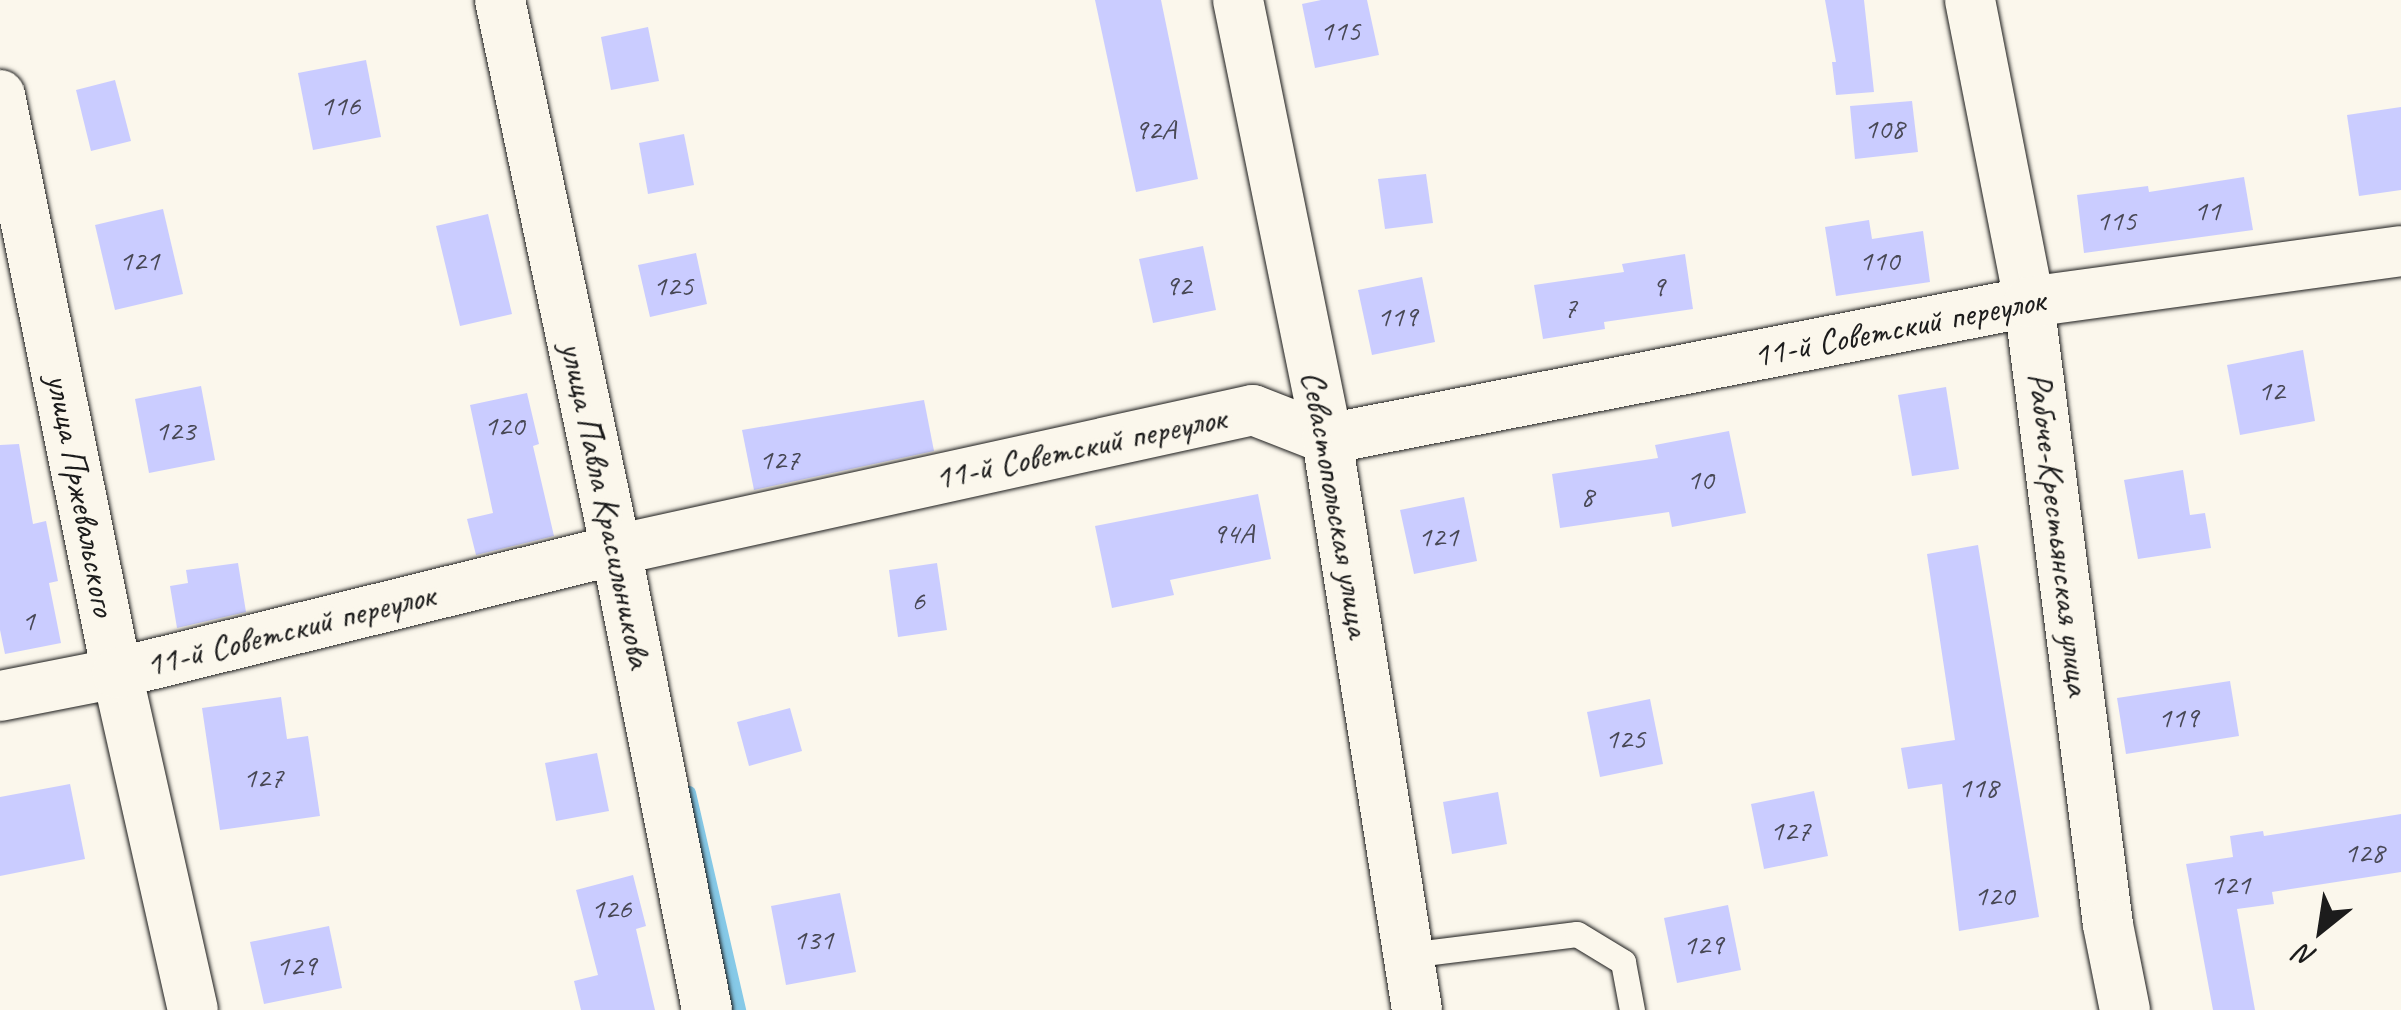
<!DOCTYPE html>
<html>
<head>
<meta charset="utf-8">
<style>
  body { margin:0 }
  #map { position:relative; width:2401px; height:1010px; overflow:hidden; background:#fbf7ec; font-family:Caveat,sans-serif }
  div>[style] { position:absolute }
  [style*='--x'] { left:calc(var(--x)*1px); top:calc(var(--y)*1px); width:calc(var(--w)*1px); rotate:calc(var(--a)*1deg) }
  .stream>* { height:14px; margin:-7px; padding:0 7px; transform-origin:7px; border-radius:7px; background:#86c9e7 }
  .building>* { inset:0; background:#caccff }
  .roads { filter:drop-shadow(0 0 2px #1c1c1c) drop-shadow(0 0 2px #1c1c1c) }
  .service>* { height:25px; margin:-12.5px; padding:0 12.5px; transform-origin:12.5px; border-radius:12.5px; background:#fbf7ec }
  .minor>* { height:50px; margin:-25px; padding:0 25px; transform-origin:25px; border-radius:25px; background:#fbf7ec }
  span { translate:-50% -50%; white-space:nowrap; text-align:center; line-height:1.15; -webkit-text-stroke:8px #fbf7ec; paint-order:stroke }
  .number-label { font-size:30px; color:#484855 }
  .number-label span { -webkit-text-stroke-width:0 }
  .street-label { font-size:35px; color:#1c1c1c }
  .north { position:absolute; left:2271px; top:880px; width:100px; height:100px; -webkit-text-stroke:8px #fbf7ec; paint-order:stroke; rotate:210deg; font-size:28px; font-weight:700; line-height:40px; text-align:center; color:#1c1c1c }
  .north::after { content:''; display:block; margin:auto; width:35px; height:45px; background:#1c1c1c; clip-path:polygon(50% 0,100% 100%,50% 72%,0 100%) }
</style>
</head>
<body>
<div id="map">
  <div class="stream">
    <i style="--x:689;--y:793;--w:223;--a:77"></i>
  </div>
  <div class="building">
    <i style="clip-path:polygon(1095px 0,1161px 0,1198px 179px,1136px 192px)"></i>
    <i style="clip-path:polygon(1321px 0,1367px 0,1379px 55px,1315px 68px,1302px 4px)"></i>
    <i style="clip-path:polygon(1825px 0,1864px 0,1874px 92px,1836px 95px,1832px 62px,1836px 62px)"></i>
    <i style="clip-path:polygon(648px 27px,659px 81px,611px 90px,601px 37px)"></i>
    <i style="clip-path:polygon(366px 60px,381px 137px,313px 150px,298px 73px)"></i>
    <i style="clip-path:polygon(115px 80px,131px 141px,91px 151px,76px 90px)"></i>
    <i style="clip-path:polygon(1912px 101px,1918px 152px,1855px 159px,1850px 106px)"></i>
    <i style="clip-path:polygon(2401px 107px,2401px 190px,2359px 196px,2347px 115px)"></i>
    <i style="clip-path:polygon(684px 134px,694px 185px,648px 194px,639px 143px)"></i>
    <i style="clip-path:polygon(1426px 174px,1433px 223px,1385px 229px,1378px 179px)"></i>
    <i style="clip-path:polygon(2244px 177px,2253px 230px,2084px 253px,2077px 195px,2148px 186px,2149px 192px)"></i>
    <i style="clip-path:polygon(163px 209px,183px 294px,115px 310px,95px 225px)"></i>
    <i style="clip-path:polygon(488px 214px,512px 314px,460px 326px,436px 226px)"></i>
    <i style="clip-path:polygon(1869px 220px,1872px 239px,1923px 231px,1930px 282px,1836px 296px,1825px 227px)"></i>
    <i style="clip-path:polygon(1203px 246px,1216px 310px,1153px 323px,1139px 259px)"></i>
    <i style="clip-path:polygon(696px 253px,707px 304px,650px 317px,638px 265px)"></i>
    <i style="clip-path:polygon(1685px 254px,1693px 309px,1604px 322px,1605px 329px,1543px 339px,1534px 285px,1624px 272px,1622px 264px)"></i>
    <i style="clip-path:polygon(1422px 277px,1435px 342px,1372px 355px,1358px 290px)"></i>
    <i style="clip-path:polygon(2303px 350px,2315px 421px,2240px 435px,2227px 365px)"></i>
    <i style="clip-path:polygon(201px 386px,215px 460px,149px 473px,135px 399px)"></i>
    <i style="clip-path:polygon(1946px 387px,1959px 469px,1912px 476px,1898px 395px)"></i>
    <i style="clip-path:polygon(527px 393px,539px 444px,533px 446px,554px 536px,476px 555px,467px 519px,493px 513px,470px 405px)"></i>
    <i style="clip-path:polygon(924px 400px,934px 451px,754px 490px,742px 430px)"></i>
    <i style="clip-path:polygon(1729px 431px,1746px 513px,1672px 527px,1669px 512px,1560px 528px,1552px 474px,1658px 458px,1655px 445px)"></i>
    <i style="clip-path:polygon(19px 444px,33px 524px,46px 521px,58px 581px,49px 583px,61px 643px,5px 654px,0 630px,0 445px)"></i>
    <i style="clip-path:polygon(2183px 470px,2190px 515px,2205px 513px,2211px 548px,2138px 559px,2124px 480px)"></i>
    <i style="clip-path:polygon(1258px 494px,1271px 559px,1170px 580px,1174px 595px,1112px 608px,1095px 526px)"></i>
    <i style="clip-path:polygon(1464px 497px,1477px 561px,1414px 574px,1400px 510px)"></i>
    <i style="clip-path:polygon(1978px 545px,2039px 917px,1959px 931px,1942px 784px,1908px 789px,1901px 748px,1955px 740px,1927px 554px)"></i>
    <i style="clip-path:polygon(238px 563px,246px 612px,177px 628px,170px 586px,188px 583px,186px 570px)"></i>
    <i style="clip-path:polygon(937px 563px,947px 630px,898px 637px,889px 570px)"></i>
    <i style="clip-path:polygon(2230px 681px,2239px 736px,2126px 754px,2117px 698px)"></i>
    <i style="clip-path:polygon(281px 697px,287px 739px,308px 736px,320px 816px,220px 830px,202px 708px)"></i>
    <i style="clip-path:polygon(1650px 699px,1663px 764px,1600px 777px,1587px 712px)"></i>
    <i style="clip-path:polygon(790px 708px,802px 751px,749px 766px,737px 722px)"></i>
    <i style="clip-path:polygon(597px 753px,609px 811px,556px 821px,545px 763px)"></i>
    <i style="clip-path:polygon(70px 784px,85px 859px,0 876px,0 797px)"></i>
    <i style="clip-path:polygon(1814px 791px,1828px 856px,1764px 869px,1751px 804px)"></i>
    <i style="clip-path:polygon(1498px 792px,1507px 844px,1452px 854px,1443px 802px)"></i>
    <i style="clip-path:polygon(2401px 814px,2401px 872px,2272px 892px,2274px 904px,2237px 909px,2255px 1010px,2213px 1010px,2186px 864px,2233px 857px,2230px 836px,2263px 831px,2264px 836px)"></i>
    <i style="clip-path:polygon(633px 875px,646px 926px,636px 929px,655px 1010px,581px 1010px,574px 981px,598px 975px,576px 890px)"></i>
    <i style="clip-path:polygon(840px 893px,856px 972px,786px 985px,771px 906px)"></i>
    <i style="clip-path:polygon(1728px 905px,1741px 970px,1677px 983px,1664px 918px)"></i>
    <i style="clip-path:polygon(329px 926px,342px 988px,264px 1004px,250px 942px)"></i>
  </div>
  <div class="roads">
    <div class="service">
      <i style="--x:1408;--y:955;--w:170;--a:-7.1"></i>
      <i style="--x:1577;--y:934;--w:54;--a:31.3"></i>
      <i style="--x:1623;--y:962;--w:49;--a:79.4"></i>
    </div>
    <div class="minor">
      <i style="--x:500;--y:0;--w:562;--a:78.09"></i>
      <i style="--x:616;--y:550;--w:469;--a:78.8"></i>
      <i style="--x:1238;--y:0;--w:448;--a:78.5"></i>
      <i style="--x:1327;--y:439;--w:578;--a:81.04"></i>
      <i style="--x:1970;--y:0;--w:308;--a:78.9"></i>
      <i style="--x:2029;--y:302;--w:628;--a:82.77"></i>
      <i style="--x:2108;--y:925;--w:87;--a:78.7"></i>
      <i style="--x:0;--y:95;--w:590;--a:78.56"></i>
      <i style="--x:117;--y:673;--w:345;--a:77.3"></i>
      <i style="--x:0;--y:696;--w:119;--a:-11.1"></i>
      <i style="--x:117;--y:673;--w:514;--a:-13.85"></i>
      <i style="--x:616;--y:550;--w:652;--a:-12.4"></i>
      <i style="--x:1253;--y:410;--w:79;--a:21.4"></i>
      <i style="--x:1327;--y:439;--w:715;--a:-11.04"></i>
      <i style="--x:2029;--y:302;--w:375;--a:-7.8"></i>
    </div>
  </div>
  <div class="number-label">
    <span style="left:1340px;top:30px">115</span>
    <span style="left:340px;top:105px">116</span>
    <span style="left:1884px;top:128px">108</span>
    <span style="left:1155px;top:129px">92А</span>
    <span style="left:2207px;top:210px">11</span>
    <span style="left:2116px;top:220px">115</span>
    <span style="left:139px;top:260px">121</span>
    <span style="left:1879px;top:260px">110</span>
    <span style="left:673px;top:285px">125</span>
    <span style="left:1178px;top:285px">92</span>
    <span style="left:1658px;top:286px">9</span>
    <span style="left:1570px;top:307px">7</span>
    <span style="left:1397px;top:316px">119</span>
    <span style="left:2271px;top:390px">12</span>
    <span style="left:504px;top:425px">120</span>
    <span style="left:175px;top:430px">123</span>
    <span style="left:779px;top:459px">127</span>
    <span style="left:1700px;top:479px">10</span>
    <span style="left:1587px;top:496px">8</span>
    <span style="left:1233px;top:533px">94А</span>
    <span style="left:1438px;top:536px">121</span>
    <span style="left:918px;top:600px">6</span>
    <span style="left:28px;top:620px">1</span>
    <span style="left:2178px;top:717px">119</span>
    <span style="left:1625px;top:738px">125</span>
    <span style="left:263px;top:777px">127</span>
    <span style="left:1978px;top:787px">118</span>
    <span style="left:1790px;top:830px">127</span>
    <span style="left:2364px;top:852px">128</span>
    <span style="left:2230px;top:884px">121</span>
    <span style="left:1994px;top:895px">120</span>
    <span style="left:611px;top:908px">126</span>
    <span style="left:813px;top:939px">131</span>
    <span style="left:1703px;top:944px">129</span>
    <span style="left:296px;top:965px">129</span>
  </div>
  <div class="street-label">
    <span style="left:1899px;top:328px;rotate:-11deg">11-й Советский переулок</span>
    <span style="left:1080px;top:448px;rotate:-12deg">11-й Советский переулок</span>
    <span style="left:81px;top:495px;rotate:79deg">улица Пржевальского</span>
    <span style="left:1336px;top:504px;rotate:80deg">Севастопольская улица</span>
    <span style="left:606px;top:505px;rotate:78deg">улица Павла Красильникова</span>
    <span style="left:2059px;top:534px;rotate:83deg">Рабоче-Крестьянская улица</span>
    <span style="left:290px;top:630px;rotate:-14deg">11-й Советский переулок</span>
  </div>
  <div class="north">N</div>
</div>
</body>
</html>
